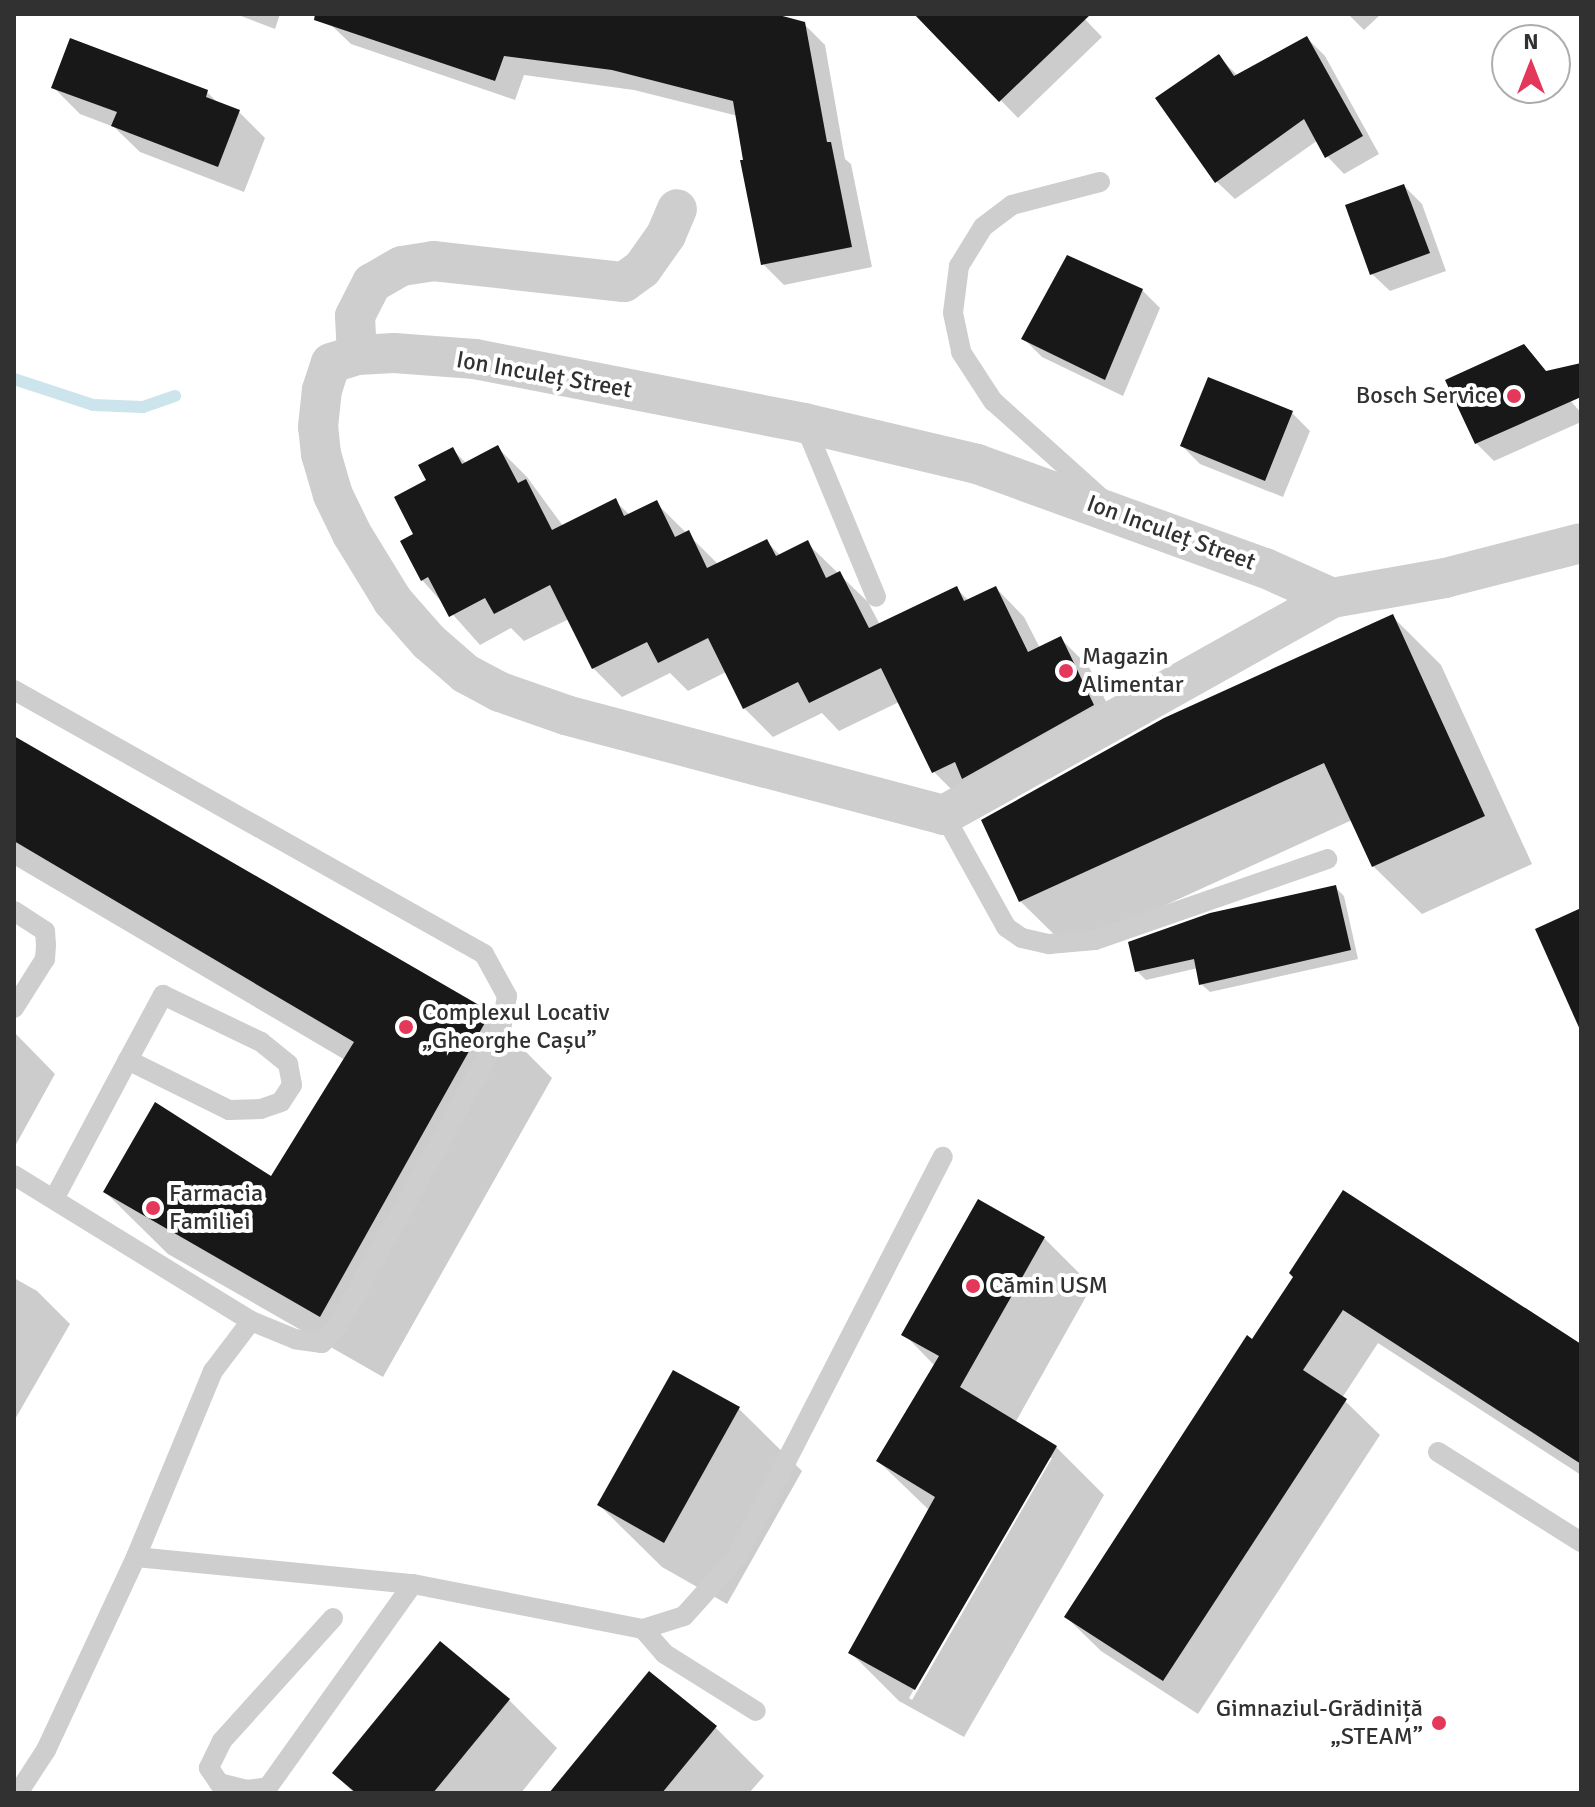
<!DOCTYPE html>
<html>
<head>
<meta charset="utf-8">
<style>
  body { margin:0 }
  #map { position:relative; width:1595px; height:1807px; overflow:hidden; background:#fff; font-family:Signika,sans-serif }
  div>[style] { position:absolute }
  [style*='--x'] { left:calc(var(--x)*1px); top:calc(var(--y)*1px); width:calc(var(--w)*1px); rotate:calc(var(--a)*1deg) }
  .shadow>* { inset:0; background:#0003 }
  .stream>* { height:12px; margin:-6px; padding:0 6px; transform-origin:6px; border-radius:6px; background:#cce4ec }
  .building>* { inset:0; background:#181818 }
  .service>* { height:20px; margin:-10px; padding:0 10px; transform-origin:10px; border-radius:10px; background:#cecece }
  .minor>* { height:40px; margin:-20px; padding:0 20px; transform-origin:20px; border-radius:20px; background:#cecece }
  .dots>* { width:22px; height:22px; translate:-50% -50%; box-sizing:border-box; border:4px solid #fff; border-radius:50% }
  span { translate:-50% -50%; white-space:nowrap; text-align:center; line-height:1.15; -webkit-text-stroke:8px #fff; paint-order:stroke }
  .street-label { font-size:24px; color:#313131 }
  .poi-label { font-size:24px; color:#313131 }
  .right { translate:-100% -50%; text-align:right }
  .left { translate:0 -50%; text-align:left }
  .frame { position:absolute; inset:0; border:16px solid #313131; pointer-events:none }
  .north { position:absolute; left:1491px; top:24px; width:80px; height:80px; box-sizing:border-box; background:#fff; border:2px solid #adadad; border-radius:50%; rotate:0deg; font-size:22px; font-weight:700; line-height:32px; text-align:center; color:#313131 }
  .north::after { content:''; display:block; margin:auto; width:28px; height:36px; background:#e3385a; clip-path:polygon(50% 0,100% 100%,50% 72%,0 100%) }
</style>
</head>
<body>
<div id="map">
  <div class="shadow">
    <i style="clip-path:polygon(236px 14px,280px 14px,275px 29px)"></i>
    <i style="clip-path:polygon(334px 14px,768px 14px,804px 24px,825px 45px,845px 159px,851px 164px,872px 267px,784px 285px,763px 264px,738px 116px,634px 90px,524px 75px,515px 100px,351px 44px,330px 24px)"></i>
    <i style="clip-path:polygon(917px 14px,1080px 14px,1102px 37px,1018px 118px)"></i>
    <i style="clip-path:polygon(1348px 14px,1381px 14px,1364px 30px)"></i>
    <i style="clip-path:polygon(1307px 38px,1325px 56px,1379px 154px,1344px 174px,1327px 156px,1318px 140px,1235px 199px,1217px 182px,1218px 56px,1238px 76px)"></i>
    <i style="clip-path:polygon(53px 87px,207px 92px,219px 104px,238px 111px,265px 138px,244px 192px,140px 152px,114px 127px,80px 114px)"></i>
    <i style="clip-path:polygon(1404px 186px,1422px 204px,1446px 271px,1390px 291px,1372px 274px)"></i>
    <i style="clip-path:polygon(1142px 290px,1160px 308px,1123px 396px,1042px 357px,1024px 339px)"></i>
    <i style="clip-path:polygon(1524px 346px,1581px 413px,1581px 422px,1494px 461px,1476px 443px)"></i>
    <i style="clip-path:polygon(1292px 413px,1310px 431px,1283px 497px,1200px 464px,1182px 446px)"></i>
    <i style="clip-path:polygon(498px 448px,527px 477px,563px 526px,615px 501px,630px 515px,656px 503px,719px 565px,766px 541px,781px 556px,807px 543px,868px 602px,880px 625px,956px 588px,969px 601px,996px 588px,1024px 617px,1040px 648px,1060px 638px,1089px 667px,1122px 734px,963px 801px,934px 772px,899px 702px,839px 731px,822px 713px,773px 737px,744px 708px,726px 672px,688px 691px,670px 673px,622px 697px,593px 668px,569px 619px,524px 641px,511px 628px,480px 645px,422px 580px,416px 535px,428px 481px,453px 450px,467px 464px)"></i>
    <i style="clip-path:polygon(1393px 617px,1441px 665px,1532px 864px,1422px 914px,1373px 866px,1352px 820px,1069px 949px,1020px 901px)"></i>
    <i style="clip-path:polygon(14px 739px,489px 1015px,552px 1078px,383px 1377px,168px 1254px,105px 1192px,272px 1179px,345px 1060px,14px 865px)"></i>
    <i style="clip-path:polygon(1335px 887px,1344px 896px,1358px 959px,1210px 992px,1201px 984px,1198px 968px,1146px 980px,1137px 971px)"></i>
    <i style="clip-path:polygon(14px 1032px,55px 1074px,14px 1148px)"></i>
    <i style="clip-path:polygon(evenodd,1044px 1238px,1092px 1286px,1015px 1423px,1056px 1447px,1104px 1495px,964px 1737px,899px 1701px,850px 1652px,930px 1511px,878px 1461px,935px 1366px,904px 1334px,1044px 1238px,1047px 1458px,1052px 1458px,912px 1700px,909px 1698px,1047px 1458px)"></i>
    <i style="clip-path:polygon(1295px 1277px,1581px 1347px,1581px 1475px,1378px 1343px,1342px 1398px,1380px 1435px,1198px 1714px,1101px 1651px,1066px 1617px)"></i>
    <i style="clip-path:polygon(14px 1278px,37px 1291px,70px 1324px,14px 1421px)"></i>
    <i style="clip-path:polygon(674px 1373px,739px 1409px,802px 1471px,727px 1604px,662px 1567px,599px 1505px)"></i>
    <i style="clip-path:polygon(441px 1644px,509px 1700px,557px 1748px,521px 1793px,354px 1793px,334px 1773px)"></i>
    <i style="clip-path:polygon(715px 1727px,764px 1776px,749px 1793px,552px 1793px)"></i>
  </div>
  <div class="stream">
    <i style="--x:14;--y:379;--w:83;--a:18.2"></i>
    <i style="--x:93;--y:405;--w:50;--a:2.3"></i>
    <i style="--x:143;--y:407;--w:34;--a:-19"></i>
  </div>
  <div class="building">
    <i style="clip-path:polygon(315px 14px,775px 14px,805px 22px,827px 142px,831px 142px,852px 247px,761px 265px,740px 160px,743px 160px,733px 101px,612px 70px,504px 56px,495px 81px,314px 20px)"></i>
    <i style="clip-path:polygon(914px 14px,1091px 14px,999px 102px)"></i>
    <i style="clip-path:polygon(1307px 36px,1363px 136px,1325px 158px,1304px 119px,1215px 183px,1155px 98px,1219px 54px,1234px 76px)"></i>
    <i style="clip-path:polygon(70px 38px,208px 90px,206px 97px,240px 110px,218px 167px,111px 126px,117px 112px,51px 88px)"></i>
    <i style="clip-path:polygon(1404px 184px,1430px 253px,1370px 275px,1345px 205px)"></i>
    <i style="clip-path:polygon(1067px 255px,1143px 289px,1105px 380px,1021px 339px)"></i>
    <i style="clip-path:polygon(1524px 344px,1546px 371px,1581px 363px,1581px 397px,1475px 444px,1445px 380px)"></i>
    <i style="clip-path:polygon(1208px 377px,1293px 411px,1265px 481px,1180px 446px)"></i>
    <i style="clip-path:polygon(498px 445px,518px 483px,526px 479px,552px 530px,616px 498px,624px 516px,657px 500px,675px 537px,689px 530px,707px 568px,767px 539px,776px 556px,808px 540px,826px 578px,840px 571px,869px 628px,957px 586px,964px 601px,996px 586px,1028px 652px,1061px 636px,1094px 705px,962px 779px,955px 762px,932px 773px,881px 668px,809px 703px,798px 682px,743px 709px,708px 638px,658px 663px,647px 642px,592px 669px,550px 585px,494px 614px,485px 598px,449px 617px,428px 577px,421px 581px,400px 541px,413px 534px,394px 497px,426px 480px,418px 465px,453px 447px,462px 464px)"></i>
    <i style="clip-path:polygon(1393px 614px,1485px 816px,1372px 867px,1324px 763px,1019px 902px,981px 820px,1164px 718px)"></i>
    <i style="clip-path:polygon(14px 736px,491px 1012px,320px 1317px,103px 1192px,155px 1102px,271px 1176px,354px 1042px,14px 841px)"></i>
    <i style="clip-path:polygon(1336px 885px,1351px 950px,1199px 985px,1194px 959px,1135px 972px,1128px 942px,1210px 913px)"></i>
    <i style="clip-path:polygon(1581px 908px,1581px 1032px,1535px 929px)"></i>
    <i style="clip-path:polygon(1343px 1190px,1581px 1344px,1581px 1464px,1343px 1310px,1303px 1370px,1347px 1399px,1163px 1681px,1064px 1617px,1247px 1335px,1252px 1339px,1293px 1277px,1289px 1273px)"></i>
    <i style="clip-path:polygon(978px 1199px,1045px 1237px,960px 1387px,1057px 1446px,915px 1690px,848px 1653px,935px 1497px,876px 1461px,939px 1356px,901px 1335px)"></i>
    <i style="clip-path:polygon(673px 1370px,740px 1407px,664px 1543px,597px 1505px)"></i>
    <i style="clip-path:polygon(440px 1641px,510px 1699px,433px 1793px,356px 1793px,332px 1773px)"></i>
    <i style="clip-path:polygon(649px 1671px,717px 1726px,662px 1793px,549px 1793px)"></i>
  </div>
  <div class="service">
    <i style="--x:1100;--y:182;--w:91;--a:165.4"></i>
    <i style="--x:1012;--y:205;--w:36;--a:143"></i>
    <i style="--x:983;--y:227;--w:46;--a:121.6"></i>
    <i style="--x:959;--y:266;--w:47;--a:97.3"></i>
    <i style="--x:953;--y:313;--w:40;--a:78"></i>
    <i style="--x:961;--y:352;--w:59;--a:56.9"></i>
    <i style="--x:993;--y:401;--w:145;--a:41.9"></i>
    <i style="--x:804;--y:423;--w:188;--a:67.5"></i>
    <i style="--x:14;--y:690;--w:539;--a:29.32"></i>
    <i style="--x:484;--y:954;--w:48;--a:61.3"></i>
    <i style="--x:507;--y:996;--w:39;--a:100"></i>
    <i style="--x:500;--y:1034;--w:335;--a:119.1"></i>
    <i style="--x:337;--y:1327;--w:22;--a:133"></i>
    <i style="--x:322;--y:1343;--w:27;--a:-172"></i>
    <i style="--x:295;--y:1339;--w:48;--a:-157.8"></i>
    <i style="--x:251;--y:1321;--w:278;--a:-148.4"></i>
    <i style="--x:944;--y:815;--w:128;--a:61"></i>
    <i style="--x:1006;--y:927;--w:19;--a:35"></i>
    <i style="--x:1022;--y:938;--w:28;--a:13"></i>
    <i style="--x:1049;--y:944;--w:46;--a:-5"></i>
    <i style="--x:1095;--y:940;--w:246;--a:-19.2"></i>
    <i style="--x:14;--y:911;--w:37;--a:33"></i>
    <i style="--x:45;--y:931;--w:14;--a:86"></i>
    <i style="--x:46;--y:945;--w:14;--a:94"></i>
    <i style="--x:45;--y:959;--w:58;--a:122.3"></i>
    <i style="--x:54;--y:1199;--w:157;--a:-62"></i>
    <i style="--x:128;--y:1060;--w:74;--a:-61.7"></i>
    <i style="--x:163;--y:995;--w:109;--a:25.6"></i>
    <i style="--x:261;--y:1042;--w:35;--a:39"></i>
    <i style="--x:288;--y:1064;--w:21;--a:79"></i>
    <i style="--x:292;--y:1085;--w:20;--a:123"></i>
    <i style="--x:281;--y:1102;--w:21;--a:161"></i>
    <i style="--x:261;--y:1109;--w:32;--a:178"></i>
    <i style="--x:229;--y:1110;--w:113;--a:-153.7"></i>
    <i style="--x:251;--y:1321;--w:63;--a:127.2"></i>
    <i style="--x:213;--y:1371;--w:201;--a:112.5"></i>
    <i style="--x:136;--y:1557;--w:278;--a:5.6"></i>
    <i style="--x:413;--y:1584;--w:234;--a:11.1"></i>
    <i style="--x:643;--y:1629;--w:43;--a:-17.6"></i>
    <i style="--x:684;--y:1616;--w:79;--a:-48.1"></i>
    <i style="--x:737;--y:1557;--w:450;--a:-62.8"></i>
    <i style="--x:1438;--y:1452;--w:169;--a:32.2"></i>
    <i style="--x:333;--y:1618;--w:166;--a:132.1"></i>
    <i style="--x:222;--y:1741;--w:30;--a:116"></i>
    <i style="--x:209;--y:1768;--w:18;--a:56"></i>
    <i style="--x:219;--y:1783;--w:29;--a:14"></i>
    <i style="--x:247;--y:1790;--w:21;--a:-8"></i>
    <i style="--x:268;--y:1787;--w:249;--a:-54.5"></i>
    <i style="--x:643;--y:1629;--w:33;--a:49"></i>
    <i style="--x:665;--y:1654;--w:107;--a:32.1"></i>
    <i style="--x:18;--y:1793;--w:51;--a:-56.9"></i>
    <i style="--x:46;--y:1750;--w:213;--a:-65"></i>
  </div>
  <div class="minor">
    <i style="--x:357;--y:355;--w:39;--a:-93"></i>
    <i style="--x:355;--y:316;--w:37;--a:-63"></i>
    <i style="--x:372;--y:283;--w:34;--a:-30"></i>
    <i style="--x:402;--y:266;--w:31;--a:-9"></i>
    <i style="--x:433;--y:261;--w:192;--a:6.3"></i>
    <i style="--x:624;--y:282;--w:22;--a:-36"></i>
    <i style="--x:642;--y:269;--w:42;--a:-54.8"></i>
    <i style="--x:666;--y:235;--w:28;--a:-67"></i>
    <i style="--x:1332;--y:598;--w:445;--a:150.8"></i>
    <i style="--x:944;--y:815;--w:391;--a:-165.2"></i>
    <i style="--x:566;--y:715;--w:70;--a:-160.8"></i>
    <i style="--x:500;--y:692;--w:38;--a:-152"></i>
    <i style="--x:466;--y:674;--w:49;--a:-139.1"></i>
    <i style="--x:429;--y:642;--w:55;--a:-131.3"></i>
    <i style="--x:393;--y:601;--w:79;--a:-121.5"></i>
    <i style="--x:352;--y:534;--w:43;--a:-116"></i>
    <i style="--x:333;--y:495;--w:43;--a:-106.3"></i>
    <i style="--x:321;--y:454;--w:27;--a:-96"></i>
    <i style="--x:318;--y:427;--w:37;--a:-84"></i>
    <i style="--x:322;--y:390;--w:28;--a:-72"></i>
    <i style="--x:331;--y:363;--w:27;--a:-17"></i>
    <i style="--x:357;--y:355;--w:37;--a:-3"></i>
    <i style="--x:394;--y:353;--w:81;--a:4.2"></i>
    <i style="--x:475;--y:359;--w:335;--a:11"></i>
    <i style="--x:804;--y:423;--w:178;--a:13.3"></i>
    <i style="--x:977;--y:464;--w:306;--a:19.9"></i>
    <i style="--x:1265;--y:568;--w:73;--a:24.1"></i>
    <i style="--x:1332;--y:598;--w:115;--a:-10"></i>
    <i style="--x:1445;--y:578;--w:140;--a:-14.4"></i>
  </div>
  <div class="dots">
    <i style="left:1514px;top:396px;background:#e3385a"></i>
    <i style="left:1066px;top:671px;background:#e3385a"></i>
    <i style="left:406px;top:1027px;background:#e3385a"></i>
    <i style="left:153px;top:1208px;background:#e3385a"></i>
    <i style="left:973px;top:1286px;background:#e3385a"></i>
    <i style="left:1439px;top:1723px;background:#e3385a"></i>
  </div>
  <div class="street-label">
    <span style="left:544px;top:375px;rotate:10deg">Ion Inculeț Street</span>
    <span style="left:1171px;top:533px;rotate:20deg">Ion Inculeț Street</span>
  </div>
  <div class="poi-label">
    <span class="right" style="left:1498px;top:396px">Bosch Service</span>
    <span class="left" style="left:1082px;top:671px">Magazin<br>Alimentar</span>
    <span class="left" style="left:422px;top:1027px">Complexul Locativ<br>„Gheorghe Cașu”</span>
    <span class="left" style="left:169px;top:1208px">Farmacia<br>Familiei</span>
    <span class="left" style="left:989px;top:1286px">Cămin USM</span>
    <span class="right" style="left:1423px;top:1723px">Gimnaziul-Grădiniță<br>„STEAM”</span>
  </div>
  <div class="frame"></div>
  <div class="north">N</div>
</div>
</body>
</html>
